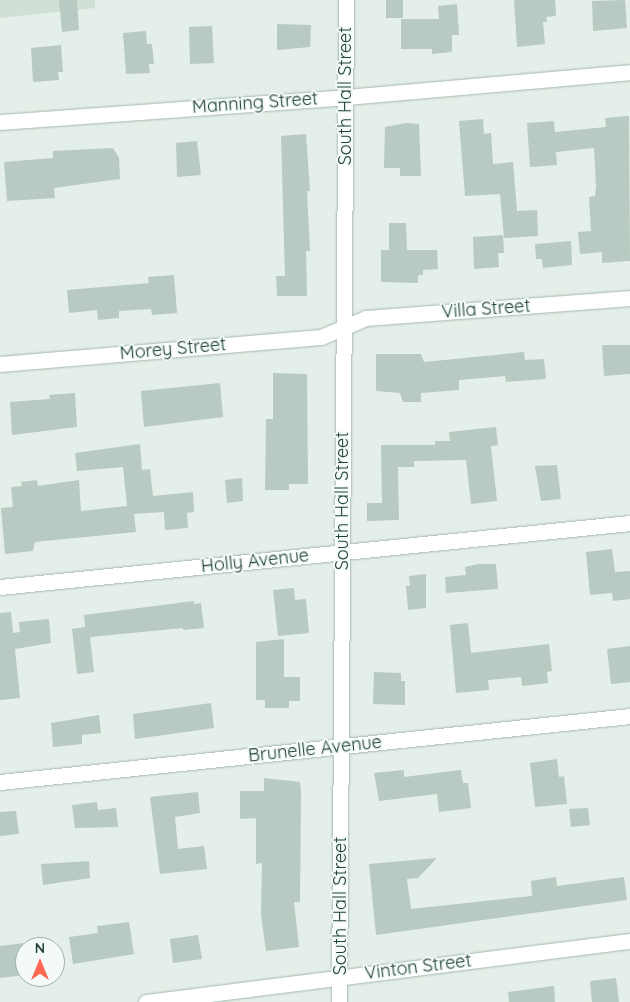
<!DOCTYPE html>
<html>
<head>
<meta charset="utf-8">
<style>
  body { margin:0 }
  #map { position:relative; width:630px; height:1002px; overflow:hidden; background:#e3efe8; font-family:Quicksand,sans-serif }
  div>[style] { position:absolute }
  [style*='--x'] { left:calc(var(--x)*1px); top:calc(var(--y)*1px); width:calc(var(--w)*1px); rotate:calc(var(--a)*1deg) }
  .built>* { inset:0; background:#d1dfd7 }
  .building>* { inset:0; background:#b8cac1 }
  .roads { filter:drop-shadow(0 0 1px #a5b8af) drop-shadow(0 0 1px #a5b8af) }
  .minor>* { height:15px; margin:-7.5px; padding:0 7.5px; transform-origin:7.5px; border-radius:7.5px; background:#fff }
  span { translate:-50% -50%; white-space:nowrap; text-align:center; line-height:1.15; -webkit-text-stroke:4px #f4faf7; paint-order:stroke }
  .street-label { font-size:18px; color:#204336 }
  .north { position:absolute; left:15px; top:937px; width:50px; height:50px; box-sizing:border-box; background:#f4faf7; border:1px solid #9fb1aa; border-radius:50%; rotate:0deg; font-size:14px; font-weight:700; line-height:20px; text-align:center; color:#204336 }
  .north::after { content:''; display:block; margin:auto; width:18px; height:22px; background:#ff6951; clip-path:polygon(50% 0,100% 100%,50% 72%,0 100%) }
</style>
</head>
<body>
<div id="map">
  <div class="built">
    <i style="clip-path:polygon(0 0,95px 0,95px 8px,0 18px)"></i>
  </div>
  <div class="building">
    <i style="clip-path:polygon(59px 0,77px 0,79px 30px,62px 32px)"></i>
    <i style="clip-path:polygon(386px 0,403px 0,403px 18px,386px 18px)"></i>
    <i style="clip-path:polygon(514px 0,555px 0,556px 16px,546px 17px,547px 22px,543px 22px,545px 44px,517px 47px)"></i>
    <i style="clip-path:polygon(625px 0,627px 28px,593px 31px,592px 1px)"></i>
    <i style="clip-path:polygon(457px 4px,459px 35px,452px 35px,452px 52px,432px 54px,432px 49px,401px 49px,401px 19px,439px 19px,438px 6px)"></i>
    <i style="clip-path:polygon(277px 24px,311px 25px,310px 47px,277px 50px)"></i>
    <i style="clip-path:polygon(212px 26px,214px 63px,190px 64px,189px 27px)"></i>
    <i style="clip-path:polygon(146px 31px,147px 44px,152px 44px,154px 64px,149px 64px,150px 73px,126px 74px,123px 33px)"></i>
    <i style="clip-path:polygon(61px 45px,63px 72px,58px 72px,59px 80px,33px 82px,31px 48px)"></i>
    <i style="clip-path:polygon(629px 116px,630px 261px,602px 263px,602px 252px,580px 254px,578px 232px,591px 231px,589px 197px,595px 196px,596px 186px,594px 148px,556px 152px,557px 165px,530px 167px,527px 123px,554px 121px,555px 132px,606px 127px,605px 118px)"></i>
    <i style="clip-path:polygon(483px 119px,484px 134px,491px 133px,493px 164px,513px 162px,517px 211px,537px 210px,538px 236px,504px 238px,500px 194px,465px 196px,459px 121px)"></i>
    <i style="clip-path:polygon(407px 123px,419px 124px,421px 176px,400px 176px,400px 168px,384px 168px,385px 127px)"></i>
    <i style="clip-path:polygon(306px 134px,310px 191px,307px 191px,310px 251px,306px 251px,307px 296px,277px 296px,276px 276px,285px 276px,281px 136px)"></i>
    <i style="clip-path:polygon(197px 141px,201px 175px,177px 177px,176px 143px)"></i>
    <i style="clip-path:polygon(113px 148px,119px 158px,120px 179px,54px 188px,55px 198px,7px 201px,4px 162px,53px 158px,53px 151px)"></i>
    <i style="clip-path:polygon(389px 223px,406px 223px,407px 250px,437px 250px,438px 269px,423px 270px,423px 275px,418px 275px,418px 283px,381px 282px,381px 250px,389px 250px)"></i>
    <i style="clip-path:polygon(503px 235px,504px 253px,498px 253px,499px 267px,474px 269px,473px 237px)"></i>
    <i style="clip-path:polygon(571px 241px,572px 265px,543px 268px,542px 259px,536px 259px,535px 244px)"></i>
    <i style="clip-path:polygon(174px 275px,177px 313px,152px 315px,151px 309px,119px 311px,119px 318px,98px 320px,97px 310px,69px 313px,67px 290px,149px 283px,148px 277px)"></i>
    <i style="clip-path:polygon(602px 345px,630px 345px,630px 374px,604px 376px)"></i>
    <i style="clip-path:polygon(524px 352px,525px 360px,544px 359px,546px 379px,506px 382px,505px 376px,459px 380px,459px 390px,421px 393px,421px 402px,403px 402px,400px 393px,376px 391px,376px 354px,421px 354px,424px 362px)"></i>
    <i style="clip-path:polygon(273px 373px,307px 374px,308px 484px,289px 484px,289px 490px,265px 490px,266px 419px,273px 419px)"></i>
    <i style="clip-path:polygon(220px 383px,223px 417px,144px 427px,141px 391px)"></i>
    <i style="clip-path:polygon(75px 393px,77px 427px,12px 435px,10px 402px,50px 399px,49px 395px)"></i>
    <i style="clip-path:polygon(496px 427px,498px 445px,491px 446px,497px 501px,471px 504px,466px 460px,414px 461px,414px 467px,398px 467px,399px 520px,367px 521px,367px 503px,382px 503px,381px 445px,435px 445px,435px 441px,450px 441px,449px 432px)"></i>
    <i style="clip-path:polygon(140px 444px,142px 470px,150px 469px,153px 496px,193px 492px,194px 512px,187px 513px,188px 528px,165px 530px,164px 512px,134px 514px,136px 532px,35px 542px,33px 551px,5px 554px,1px 508px,13px 507px,11px 487px,22px 486px,21px 482px,37px 480px,38px 486px,79px 480px,81px 511px,127px 506px,123px 467px,77px 471px,75px 453px)"></i>
    <i style="clip-path:polygon(557px 465px,561px 499px,541px 501px,535px 466px)"></i>
    <i style="clip-path:polygon(242px 478px,243px 501px,227px 503px,225px 480px)"></i>
    <i style="clip-path:polygon(612px 549px,615px 572px,630px 571px,630px 599px,613px 601px,612px 593px,590px 595px,586px 552px)"></i>
    <i style="clip-path:polygon(478px 564px,496px 564px,498px 589px,446px 593px,445px 577px,466px 575px,465px 567px)"></i>
    <i style="clip-path:polygon(426px 574px,426px 608px,408px 610px,406px 586px,410px 586px,409px 576px)"></i>
    <i style="clip-path:polygon(294px 588px,295px 600px,306px 599px,309px 633px,278px 636px,273px 590px)"></i>
    <i style="clip-path:polygon(194px 601px,194px 604px,201px 603px,204px 628px,183px 630px,183px 628px,90px 637px,94px 672px,77px 674px,72px 629px,85px 627px,84px 615px)"></i>
    <i style="clip-path:polygon(11px 612px,13px 633px,20px 632px,19px 622px,49px 619px,51px 643px,15px 649px,20px 698px,0 700px,0 613px)"></i>
    <i style="clip-path:polygon(468px 623px,471px 653px,549px 644px,552px 671px,547px 672px,548px 683px,522px 686px,521px 677px,488px 680px,489px 690px,456px 693px,450px 625px)"></i>
    <i style="clip-path:polygon(284px 639px,284px 677px,300px 677px,300px 701px,289px 701px,289px 708px,265px 708px,265px 700px,256px 700px,256px 642px)"></i>
    <i style="clip-path:polygon(630px 646px,630px 682px,611px 684px,607px 649px)"></i>
    <i style="clip-path:polygon(374px 672px,401px 673px,401px 681px,405px 681px,405px 705px,373px 704px)"></i>
    <i style="clip-path:polygon(211px 703px,214px 728px,135px 739px,133px 714px)"></i>
    <i style="clip-path:polygon(99px 715px,101px 733px,82px 735px,82px 744px,53px 747px,51px 723px)"></i>
    <i style="clip-path:polygon(557px 759px,559px 777px,564px 776px,567px 804px,535px 807px,530px 763px)"></i>
    <i style="clip-path:polygon(404px 770px,404px 777px,461px 770px,463px 783px,468px 783px,471px 808px,439px 812px,437px 794px,379px 801px,374px 773px)"></i>
    <i style="clip-path:polygon(264px 778px,300px 782px,301px 793px,300px 902px,294px 902px,299px 947px,266px 951px,261px 915px,262px 863px,256px 864px,256px 818px,240px 819px,240px 791px,264px 791px)"></i>
    <i style="clip-path:polygon(198px 792px,200px 813px,175px 817px,178px 849px,204px 846px,207px 869px,160px 874px,150px 797px)"></i>
    <i style="clip-path:polygon(97px 802px,98px 810px,116px 808px,118px 827px,75px 828px,72px 805px)"></i>
    <i style="clip-path:polygon(588px 808px,590px 825px,571px 827px,569px 809px)"></i>
    <i style="clip-path:polygon(16px 811px,19px 834px,0 836px,0 812px)"></i>
    <i style="clip-path:polygon(437px 858px,418px 878px,407px 879px,411px 909px,532px 896px,531px 881px,556px 877px,557px 886px,624px 877px,627px 900px,376px 935px,369px 864px)"></i>
    <i style="clip-path:polygon(89px 861px,90px 878px,43px 885px,41px 864px)"></i>
    <i style="clip-path:polygon(129px 922px,134px 954px,73px 964px,69px 937px,98px 933px,97px 926px)"></i>
    <i style="clip-path:polygon(198px 935px,202px 959px,173px 963px,170px 939px)"></i>
    <i style="clip-path:polygon(25px 943px,25px 975px,0 978px,0 946px)"></i>
    <i style="clip-path:polygon(616px 978px,619px 1002px,592px 1002px,590px 981px)"></i>
    <i style="clip-path:polygon(554px 986px,555px 1002px,509px 1002px,508px 992px)"></i>
  </div>
  <div class="roads">
    <div class="minor">
      <i style="--x:0;--y:122;--w:346;--a:-4.1"></i>
      <i style="--x:345;--y:97;--w:286;--a:-5"></i>
      <i style="--x:0;--y:364;--w:322;--a:-4.8"></i>
      <i style="--x:321;--y:337;--w:49;--a:-22.9"></i>
      <i style="--x:366;--y:318;--w:265;--a:-4.3"></i>
      <i style="--x:0;--y:587;--w:633;--a:-5.8"></i>
      <i style="--x:0;--y:782;--w:633;--a:-5.98"></i>
      <i style="--x:146;--y:1002;--w:488;--a:-7.2"></i>
      <i style="--x:339;--y:1002;--w:1002;--a:-89.6"></i>
    </div>
  </div>
  <div class="street-label">
    <span style="left:345px;top:96px;rotate:-90deg">South Hall Street</span>
    <span style="left:255px;top:103px;rotate:-4deg">Manning Street</span>
    <span style="left:486px;top:309px;rotate:-4deg">Villa Street</span>
    <span style="left:173px;top:349px;rotate:-5deg">Morey Street</span>
    <span style="left:342px;top:501px;rotate:-90deg">South Hall Street</span>
    <span style="left:255px;top:561px;rotate:-6deg">Holly Avenue</span>
    <span style="left:315px;top:749px;rotate:-6deg">Brunelle Avenue</span>
    <span style="left:340px;top:906px;rotate:-90deg">South Hall Street</span>
    <span style="left:418px;top:967px;rotate:-7deg">Vinton Street</span>
  </div>
  <div class="north">N</div>
</div>
</body>
</html>
